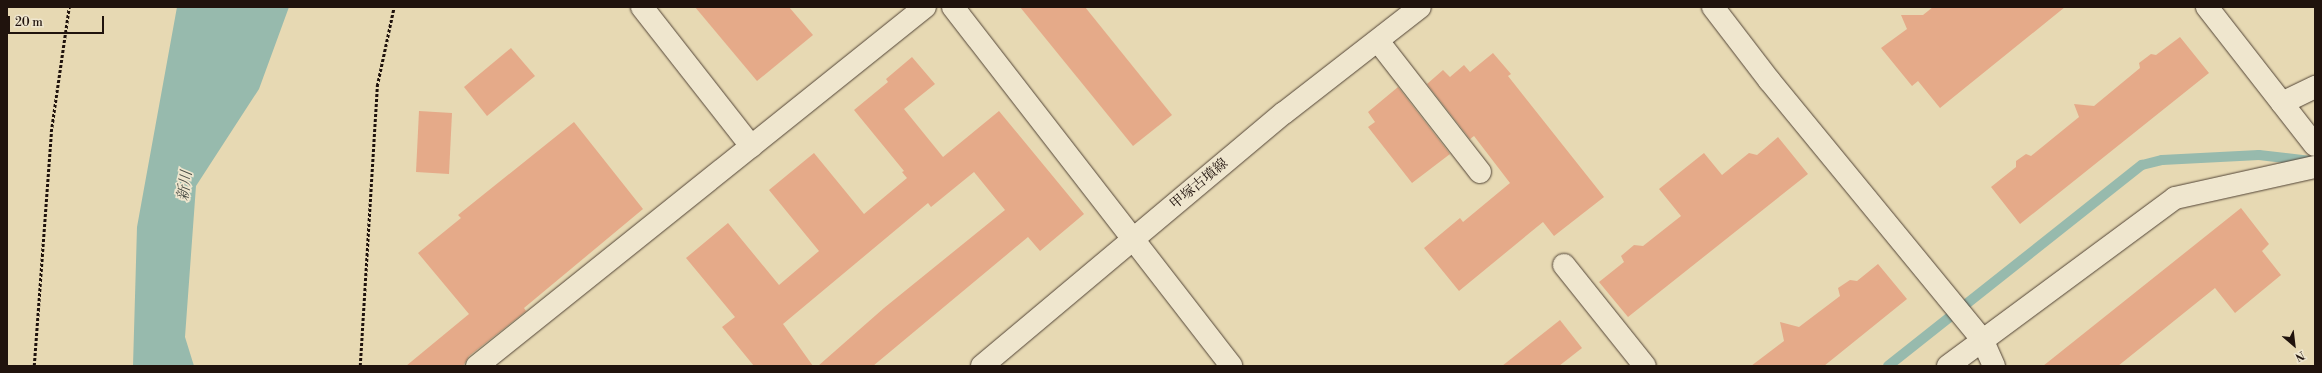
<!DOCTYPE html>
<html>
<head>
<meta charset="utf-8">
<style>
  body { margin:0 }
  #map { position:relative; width:2322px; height:373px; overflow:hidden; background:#e7d9b3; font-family:"Libre Bodoni","Noto Serif JP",serif }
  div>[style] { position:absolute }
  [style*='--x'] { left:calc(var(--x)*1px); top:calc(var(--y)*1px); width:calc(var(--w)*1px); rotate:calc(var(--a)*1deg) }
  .water>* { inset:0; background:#97baad }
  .stream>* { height:10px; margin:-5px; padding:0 5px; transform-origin:5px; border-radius:5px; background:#97baad }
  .building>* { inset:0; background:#e5aa89 }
  .path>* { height:2.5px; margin-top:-1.25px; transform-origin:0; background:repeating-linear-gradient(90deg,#20130d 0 3px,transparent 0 5px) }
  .roads { filter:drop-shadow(0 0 1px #524436) drop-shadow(0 0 1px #524436) }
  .street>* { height:22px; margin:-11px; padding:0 11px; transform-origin:11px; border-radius:11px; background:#efe6ce }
  .secondary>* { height:22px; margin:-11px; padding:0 11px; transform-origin:11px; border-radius:11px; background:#efe6ce }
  span { translate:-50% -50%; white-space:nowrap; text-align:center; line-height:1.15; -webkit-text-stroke:3.5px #efe6ce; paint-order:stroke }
  .street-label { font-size:14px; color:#20130d }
  .water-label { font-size:15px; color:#4a4d45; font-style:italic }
  .frame { position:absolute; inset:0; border:8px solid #20130d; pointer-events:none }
  .north { position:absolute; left:2274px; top:325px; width:40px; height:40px; -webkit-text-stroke:3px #efe6ce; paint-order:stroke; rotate:152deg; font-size:11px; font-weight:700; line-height:16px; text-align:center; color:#20130d }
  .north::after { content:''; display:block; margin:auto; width:14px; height:18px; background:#20130d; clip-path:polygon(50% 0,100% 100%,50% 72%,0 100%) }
  .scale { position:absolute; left:8px; top:16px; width:96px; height:18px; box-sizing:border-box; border:2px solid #20130d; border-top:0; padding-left:5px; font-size:12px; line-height:14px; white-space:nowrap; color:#20130d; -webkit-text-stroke:3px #efe6ce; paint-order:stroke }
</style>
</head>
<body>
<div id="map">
  <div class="water">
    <i style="clip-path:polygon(177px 7px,289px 7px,259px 89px,196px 186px,185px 337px,194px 366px,133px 366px,137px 227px)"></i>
  </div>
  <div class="stream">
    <i style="--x:1888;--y:366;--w:324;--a:-38.4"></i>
    <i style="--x:2142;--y:165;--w:21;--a:-14"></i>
    <i style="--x:2162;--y:160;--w:97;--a:-3"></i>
    <i style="--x:2259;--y:155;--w:52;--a:6.6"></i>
  </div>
  <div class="building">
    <i style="clip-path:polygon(695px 7px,789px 7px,813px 35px,757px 81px)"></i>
    <i style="clip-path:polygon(1020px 7px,1085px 7px,1172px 115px,1133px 146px)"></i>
    <i style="clip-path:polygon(1933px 7px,2065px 7px,1940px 108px,1918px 81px,1912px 86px,1881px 48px,1907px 29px,1901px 15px,1923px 15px)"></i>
    <i style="clip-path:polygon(2180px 37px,2209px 73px,2020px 224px,1991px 187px,2016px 167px,2016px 161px,2026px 154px,2031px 156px,2079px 117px,2074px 104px,2094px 106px,2140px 68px,2139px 63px,2151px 54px,2156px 55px)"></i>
    <i style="clip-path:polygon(511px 48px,535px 76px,487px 116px,464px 87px)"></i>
    <i style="clip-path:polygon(1493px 53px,1511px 74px,1508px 76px,1604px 197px,1554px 236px,1543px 222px,1459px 291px,1424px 248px,1460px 218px,1463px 222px,1510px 183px,1474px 136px,1470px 139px,1427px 84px,1443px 70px,1450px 77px,1464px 65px,1470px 72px)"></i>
    <i style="clip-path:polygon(912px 57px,935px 84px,904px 109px,943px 157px,999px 111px,1084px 214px,1040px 251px,1028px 237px,873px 366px,818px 366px,884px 308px,1005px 210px,974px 172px,931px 207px,928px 203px,783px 324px,813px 366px,754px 366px,722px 327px,735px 317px,686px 258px,728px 223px,779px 285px,819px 251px,769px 190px,814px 153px,864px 214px,907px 178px,902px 172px,904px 171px,854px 110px,888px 82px,886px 79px)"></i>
    <i style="clip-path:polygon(1398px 87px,1450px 154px,1412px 183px,1368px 127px,1375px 122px,1368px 112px)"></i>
    <i style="clip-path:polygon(419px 111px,452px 113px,449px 174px,416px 172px)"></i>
    <i style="clip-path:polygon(574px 122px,643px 209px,524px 308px,526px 311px,469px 356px,463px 366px,406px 366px,469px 314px,418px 253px,461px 218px,458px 215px)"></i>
    <i style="clip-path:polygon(1778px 137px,1808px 174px,1628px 317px,1599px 282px,1624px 262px,1621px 256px,1634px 245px,1643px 246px,1681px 216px,1659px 189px,1704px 153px,1722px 175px,1749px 153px,1757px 155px)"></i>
    <i style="clip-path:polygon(2241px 208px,2269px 244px,2262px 251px,2281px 275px,2235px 313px,2215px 288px,2118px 366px,2043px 366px)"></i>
    <i style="clip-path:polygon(1878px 264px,1907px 299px,1824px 366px,1751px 366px,1784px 341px,1780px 322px,1799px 327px,1840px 296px,1838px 288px,1850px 280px,1857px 281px)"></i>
    <i style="clip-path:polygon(1560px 320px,1582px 348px,1559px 366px,1502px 366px)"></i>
  </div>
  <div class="path">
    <i style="--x:34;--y:366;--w:235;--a:-85.8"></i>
    <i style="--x:51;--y:132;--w:126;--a:-81.8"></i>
    <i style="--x:360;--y:366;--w:281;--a:-86.5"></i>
    <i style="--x:377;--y:86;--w:81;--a:-77.9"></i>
  </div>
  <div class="roads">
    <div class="street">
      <i style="--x:642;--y:7;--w:177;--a:51.9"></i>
      <i style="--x:953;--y:7;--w:454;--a:52.2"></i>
      <i style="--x:1713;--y:7;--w:92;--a:52.5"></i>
      <i style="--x:1769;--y:80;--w:335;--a:50.6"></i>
      <i style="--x:1982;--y:339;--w:30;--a:66"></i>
      <i style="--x:2207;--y:7;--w:175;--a:52"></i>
      <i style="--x:1378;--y:41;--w:166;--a:52.1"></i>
      <i style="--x:2282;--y:103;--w:37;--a:-26"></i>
      <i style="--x:1564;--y:265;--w:129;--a:51.3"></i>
      <i style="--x:477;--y:366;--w:574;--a:-38.71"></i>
      <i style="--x:1948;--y:366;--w:282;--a:-36.5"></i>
      <i style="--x:2175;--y:198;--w:143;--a:-12.5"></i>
    </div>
    <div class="secondary">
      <i style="--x:982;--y:366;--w:394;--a:-40"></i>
      <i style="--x:1284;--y:113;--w:172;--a:-37.9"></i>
    </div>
  </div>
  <div class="street-label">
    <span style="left:1199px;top:184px;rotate:-40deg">甲塚古墳線</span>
  </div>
  <div class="water-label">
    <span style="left:185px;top:186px;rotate:-82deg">新川</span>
  </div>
  <div class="frame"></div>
  <div class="north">N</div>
  <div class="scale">20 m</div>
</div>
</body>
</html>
